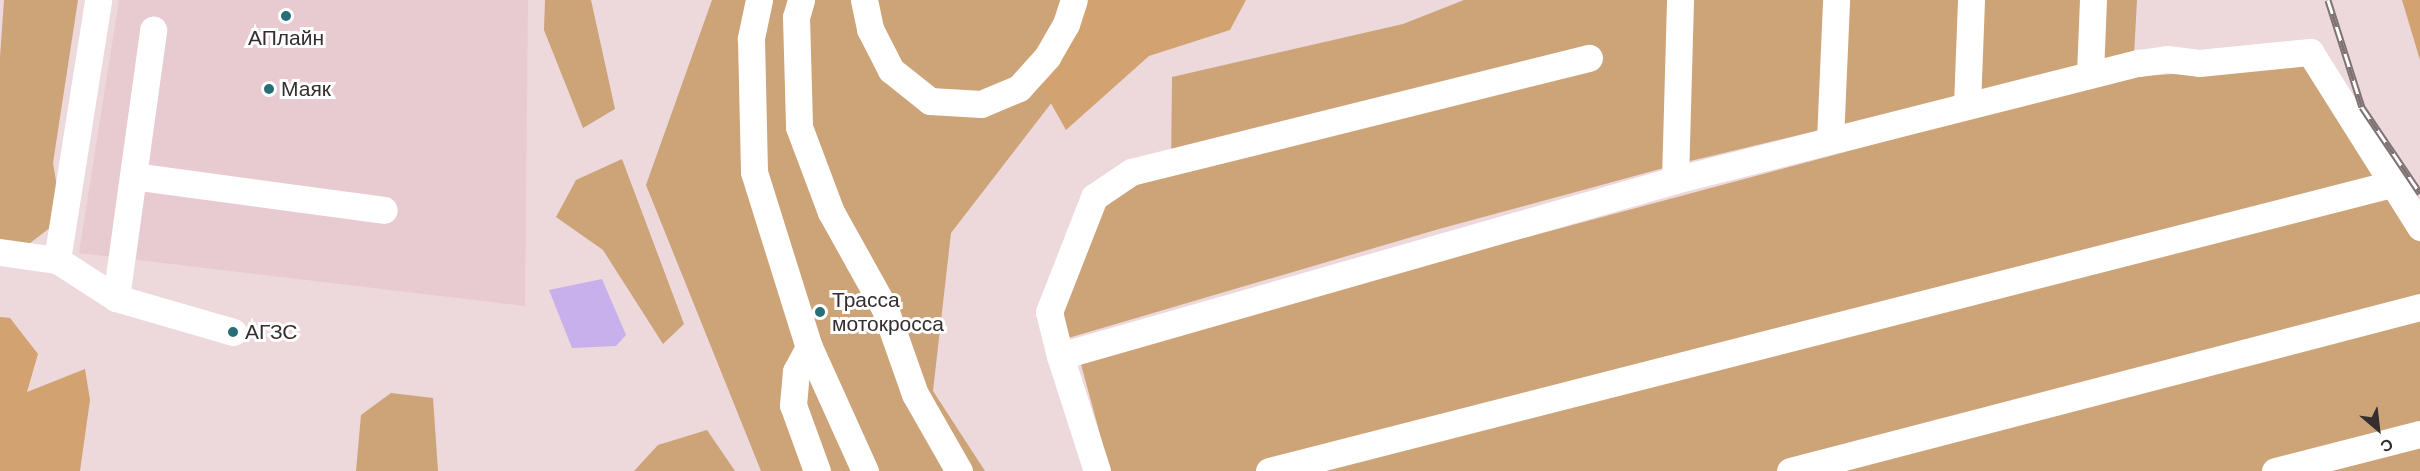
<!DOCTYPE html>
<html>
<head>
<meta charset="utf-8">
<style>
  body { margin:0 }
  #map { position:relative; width:2420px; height:471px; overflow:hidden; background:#edd8dc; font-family:"DM Sans",sans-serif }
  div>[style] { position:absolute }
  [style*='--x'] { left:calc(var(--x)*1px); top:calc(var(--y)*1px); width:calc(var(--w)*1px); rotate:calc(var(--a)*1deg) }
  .built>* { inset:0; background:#e8cbd1 }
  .green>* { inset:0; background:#cda378 }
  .forest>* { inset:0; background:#d2a371 }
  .water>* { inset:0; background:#c7b0ec }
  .minor>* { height:27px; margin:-13.5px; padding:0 13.5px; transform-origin:13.5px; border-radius:13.5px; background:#fff }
  .rail>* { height:7px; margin-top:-3.5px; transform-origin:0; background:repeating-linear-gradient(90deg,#fff 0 14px,#7f7274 0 28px); box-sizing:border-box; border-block:2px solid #7f7274 }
  .dots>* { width:16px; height:16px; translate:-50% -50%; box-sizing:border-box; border:3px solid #fff; border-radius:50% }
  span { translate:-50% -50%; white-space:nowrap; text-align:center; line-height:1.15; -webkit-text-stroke:6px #fff; paint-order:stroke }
  .poi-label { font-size:21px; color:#352d2e }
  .left { translate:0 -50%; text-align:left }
  .north { position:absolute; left:2348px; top:399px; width:60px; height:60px; -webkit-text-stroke:4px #fff; paint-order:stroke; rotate:152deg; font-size:16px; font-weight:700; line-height:24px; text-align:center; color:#352d2e }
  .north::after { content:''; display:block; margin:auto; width:21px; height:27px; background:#352d2e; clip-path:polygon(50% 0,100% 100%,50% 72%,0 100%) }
</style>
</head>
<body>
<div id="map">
  <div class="built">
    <i style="clip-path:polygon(119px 0,528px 0,525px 306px,79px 253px)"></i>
  </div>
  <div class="green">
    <i style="clip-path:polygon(4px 0,78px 0,53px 163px,58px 193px,51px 227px,25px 247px,0 243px,0 57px)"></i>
    <i style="clip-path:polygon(545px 0,591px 0,615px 109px,583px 128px,544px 30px)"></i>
    <i style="clip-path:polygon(712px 0,1104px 0,1114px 22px,951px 233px,933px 391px,985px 471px,761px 471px,646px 185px)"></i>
    <i style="clip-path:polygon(1464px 0,2137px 0,2134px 55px,1686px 162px,1439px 229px,1065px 339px,1061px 295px,1108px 194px,1171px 173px,1172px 77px,1403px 24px)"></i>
    <i style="clip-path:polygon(2309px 63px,2420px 239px,2420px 471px,1110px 471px,1079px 357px,2122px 78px)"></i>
    <i style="clip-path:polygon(622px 159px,684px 324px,663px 344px,603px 250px,556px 217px,576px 180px)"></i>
    <i style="clip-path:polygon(391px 393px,433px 398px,438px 471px,356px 471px,361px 415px)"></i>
    <i style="clip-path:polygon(707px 430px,735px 471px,634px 471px,658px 445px)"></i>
  </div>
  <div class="forest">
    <i style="clip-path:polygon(1086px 0,1246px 0,1230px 30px,1149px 56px,1066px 130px,1040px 84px,1086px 9px)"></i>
    <i style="clip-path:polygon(2402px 0,2420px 0,2420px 60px)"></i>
    <i style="clip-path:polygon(0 317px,10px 318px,38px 354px,27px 392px,85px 369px,90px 400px,80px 471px,0 471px)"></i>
  </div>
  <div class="water">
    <i style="clip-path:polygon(602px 279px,626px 335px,616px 346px,572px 348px,549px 290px)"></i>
  </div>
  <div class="minor">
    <i style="--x:759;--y:0;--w:40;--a:102"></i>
    <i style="--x:751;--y:39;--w:133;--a:88.7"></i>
    <i style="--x:754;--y:172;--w:183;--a:72.6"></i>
    <i style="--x:809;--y:347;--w:136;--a:65.7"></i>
    <i style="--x:801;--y:0;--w:18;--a:106"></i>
    <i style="--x:796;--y:17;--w:110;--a:88.4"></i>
    <i style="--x:799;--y:127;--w:91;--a:69.4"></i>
    <i style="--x:831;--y:212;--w:111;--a:60.9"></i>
    <i style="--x:885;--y:309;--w:90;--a:70.6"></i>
    <i style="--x:915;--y:394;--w:89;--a:60.3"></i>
    <i style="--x:864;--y:0;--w:30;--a:78"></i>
    <i style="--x:870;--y:29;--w:46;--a:62.9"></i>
    <i style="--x:891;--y:70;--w:50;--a:38.5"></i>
    <i style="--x:930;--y:101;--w:51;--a:3.4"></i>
    <i style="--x:981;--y:104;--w:41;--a:-22.8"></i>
    <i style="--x:1019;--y:88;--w:42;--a:-47.9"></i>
    <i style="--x:1047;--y:57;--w:38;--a:-60"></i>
    <i style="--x:1066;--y:24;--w:25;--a:-72"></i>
    <i style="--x:2090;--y:74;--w:74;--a:-87.7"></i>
    <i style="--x:1967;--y:105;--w:105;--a:-87.8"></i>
    <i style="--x:1830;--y:140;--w:140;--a:-87.5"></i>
    <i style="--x:133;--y:176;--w:253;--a:7.7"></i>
    <i style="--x:1675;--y:180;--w:180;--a:-88.4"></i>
    <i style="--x:0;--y:252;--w:58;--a:8"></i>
    <i style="--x:57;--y:260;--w:263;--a:-81"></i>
    <i style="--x:57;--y:260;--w:70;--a:32.8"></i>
    <i style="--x:116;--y:298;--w:122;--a:16.2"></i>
    <i style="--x:116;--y:298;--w:271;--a:-82.1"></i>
    <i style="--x:809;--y:347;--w:27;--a:118"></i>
    <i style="--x:796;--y:371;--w:34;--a:95"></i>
    <i style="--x:793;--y:405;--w:70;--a:70"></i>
    <i style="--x:1060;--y:356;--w:45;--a:-104"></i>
    <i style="--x:1049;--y:312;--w:123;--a:-68.6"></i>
    <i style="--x:1094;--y:197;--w:45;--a:-34"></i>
    <i style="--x:1131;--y:172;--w:472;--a:-14"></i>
    <i style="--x:1097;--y:471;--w:121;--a:-107.8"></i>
    <i style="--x:1060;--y:356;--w:640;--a:-15.97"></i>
    <i style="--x:1675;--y:180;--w:479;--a:-14.2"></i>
    <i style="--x:2139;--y:63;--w:28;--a:-8"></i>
    <i style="--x:2167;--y:59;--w:32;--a:7"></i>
    <i style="--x:2199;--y:63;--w:112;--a:-5.7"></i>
    <i style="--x:2310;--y:52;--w:207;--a:57.8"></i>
    <i style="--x:1269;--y:471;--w:1159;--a:-14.34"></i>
    <i style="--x:1790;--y:471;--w:651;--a:-14.59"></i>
    <i style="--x:2275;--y:471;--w:150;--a:-14.3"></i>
  </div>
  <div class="rail">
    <i style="--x:2328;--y:0;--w:112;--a:72.4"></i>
    <i style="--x:2362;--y:107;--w:104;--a:56"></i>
  </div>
  <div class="dots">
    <i style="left:286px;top:16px;background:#266f78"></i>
    <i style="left:269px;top:89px;background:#266f78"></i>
    <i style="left:820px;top:312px;background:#266f78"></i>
    <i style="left:233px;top:332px;background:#266f78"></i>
  </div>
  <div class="poi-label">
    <span style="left:286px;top:38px">АПлайн</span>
    <span class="left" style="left:281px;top:89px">Маяк</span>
    <span class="left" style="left:832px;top:312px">Трасса<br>мотокросса</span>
    <span class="left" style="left:245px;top:332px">АГЗС</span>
  </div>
  <div class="north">С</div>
</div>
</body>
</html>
